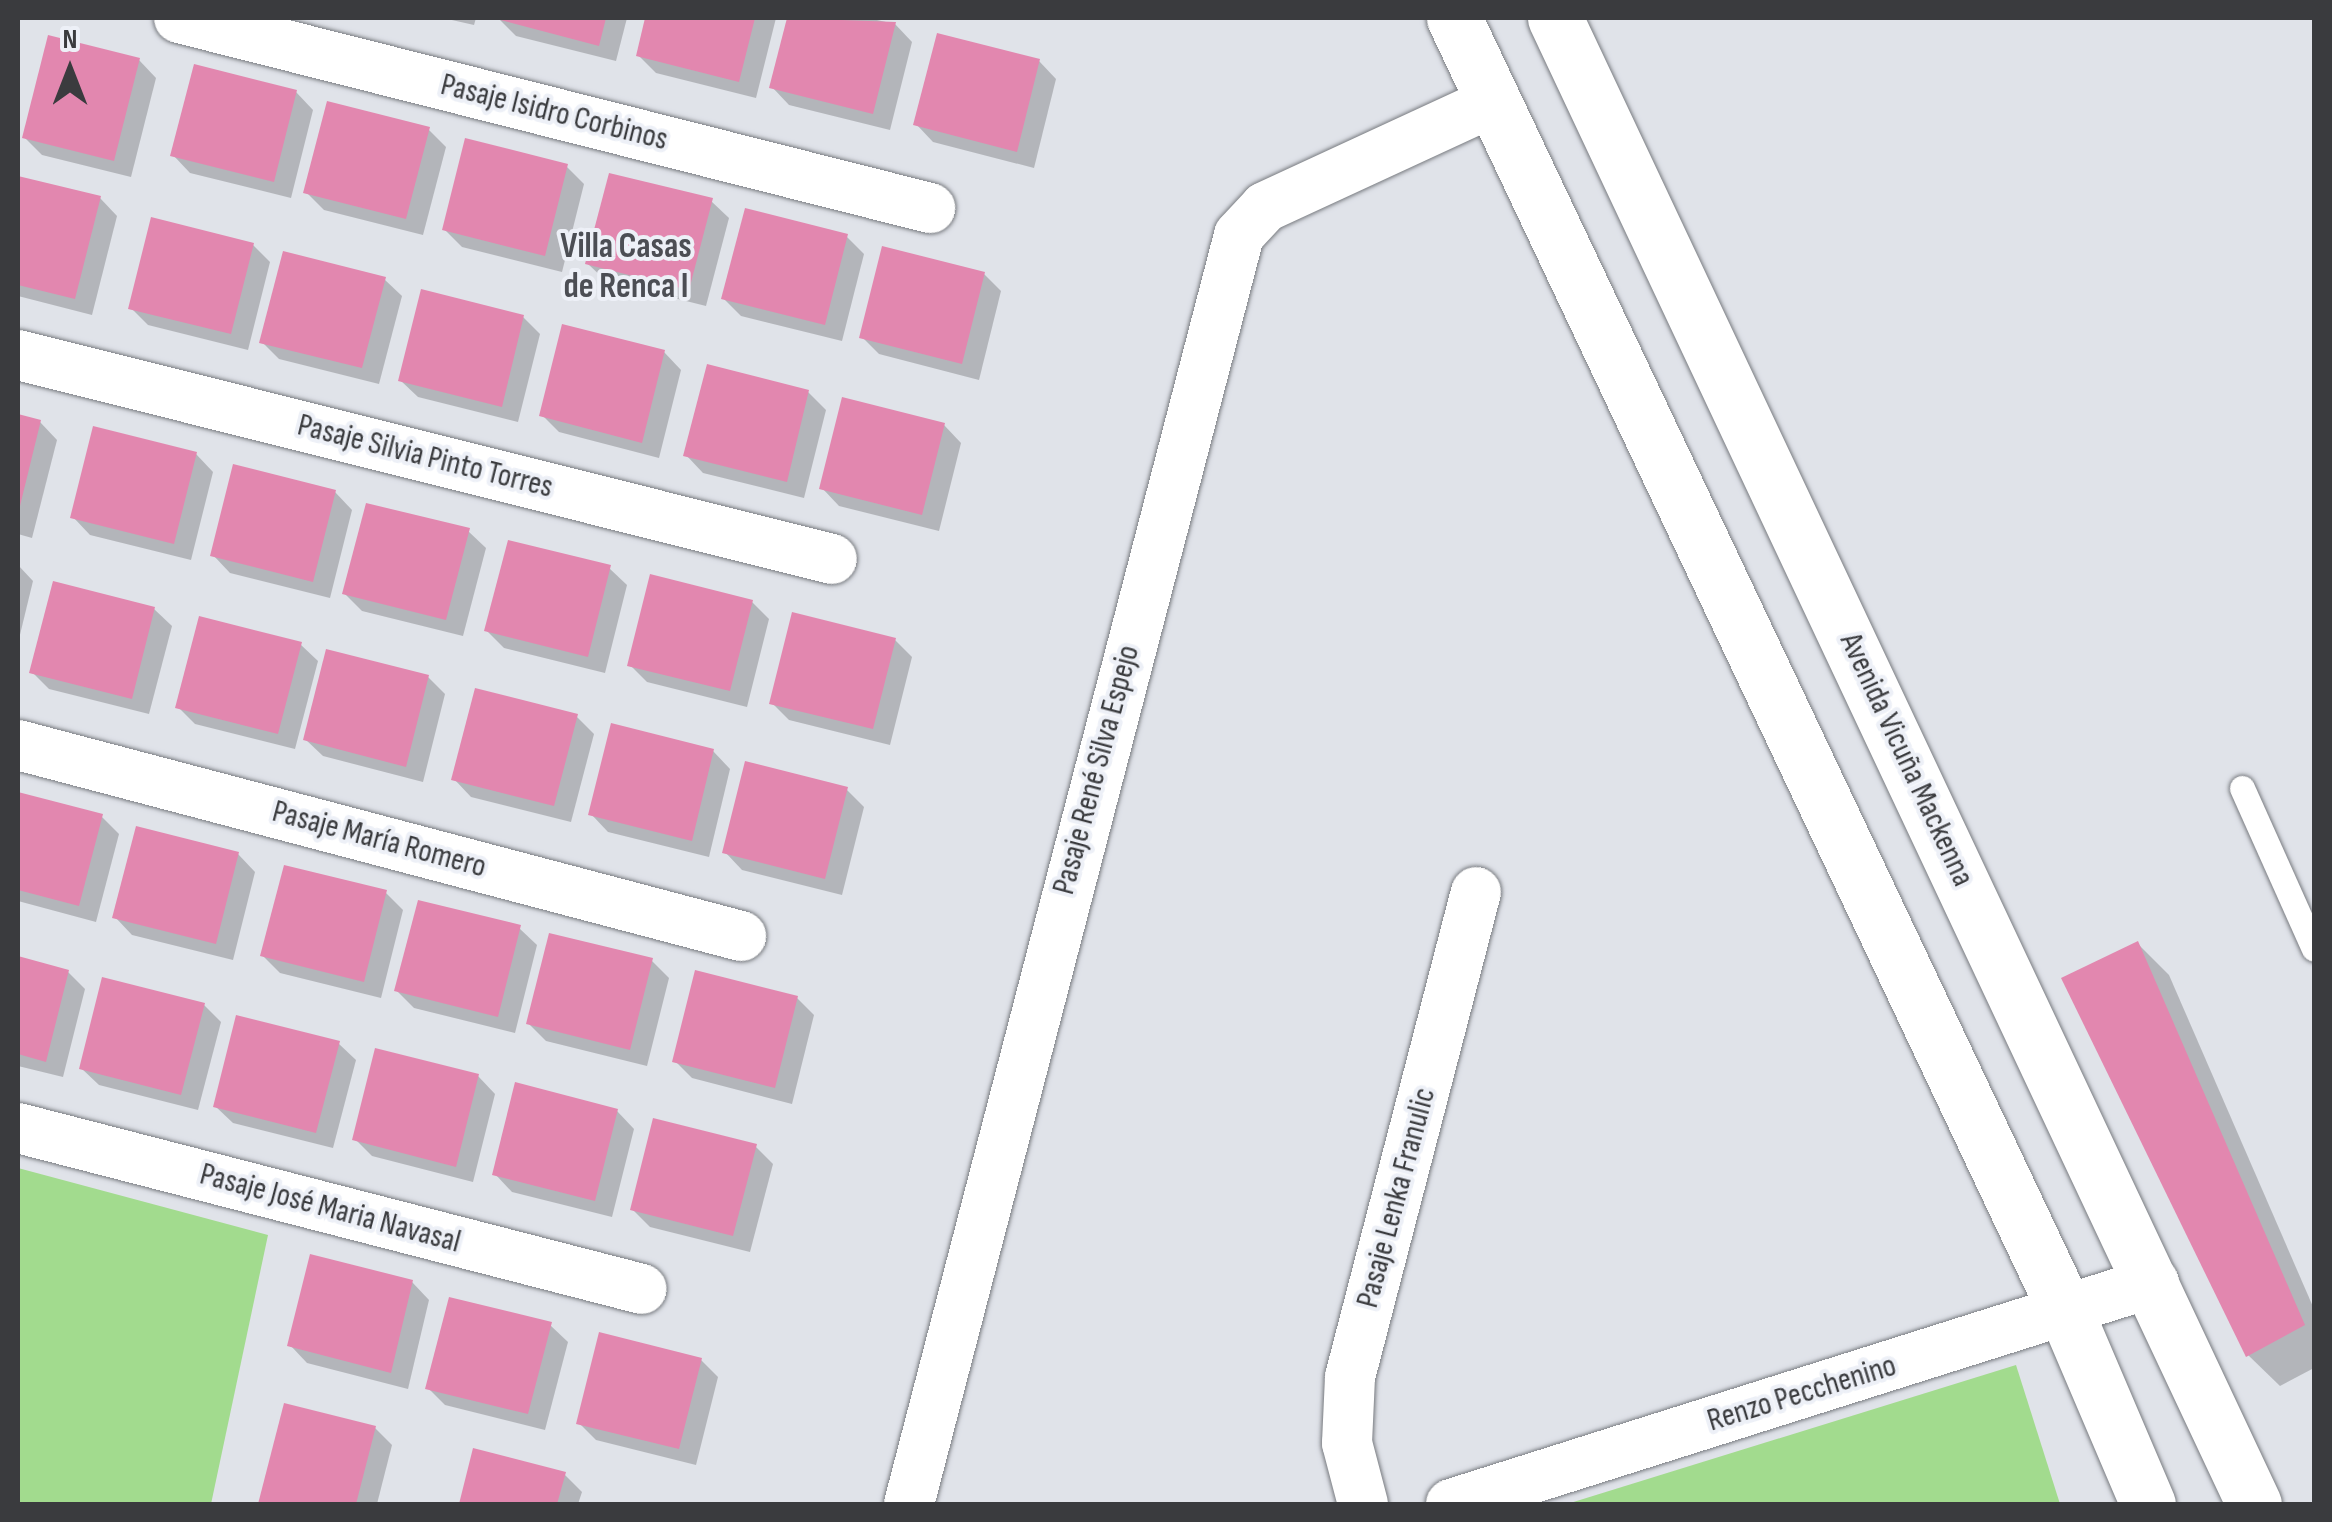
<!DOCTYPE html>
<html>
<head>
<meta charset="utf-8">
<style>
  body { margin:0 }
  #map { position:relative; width:2332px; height:1522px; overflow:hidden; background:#e0e3e9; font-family:"Sofia Sans Condensed",sans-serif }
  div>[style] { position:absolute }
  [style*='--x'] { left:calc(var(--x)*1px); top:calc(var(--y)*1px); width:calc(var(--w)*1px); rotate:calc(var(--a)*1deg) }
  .green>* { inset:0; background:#a2db8e }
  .shadow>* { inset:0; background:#0003 }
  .building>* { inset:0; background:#e287af }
  .roads { filter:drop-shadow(0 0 2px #787b80) drop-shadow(0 0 2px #787b80) }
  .lane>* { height:25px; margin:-12.5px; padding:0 12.5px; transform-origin:12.5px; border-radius:12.5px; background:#fff }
  .street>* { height:50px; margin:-25px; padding:0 25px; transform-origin:25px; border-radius:25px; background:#fff }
  .secondary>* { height:55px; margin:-27.5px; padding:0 27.5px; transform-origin:27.5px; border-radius:27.5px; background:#fff }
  span { translate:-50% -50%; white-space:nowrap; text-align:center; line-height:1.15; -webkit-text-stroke:8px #edf0f7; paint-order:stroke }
  .street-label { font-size:32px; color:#3a3b3e }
  .neighbourhood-label { font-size:35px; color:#4c4e54; font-weight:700 }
  .frame { position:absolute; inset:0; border:20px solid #3a3b3e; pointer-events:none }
  .north { position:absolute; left:20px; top:20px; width:100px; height:100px; -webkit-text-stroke:8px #edf0f7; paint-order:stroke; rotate:0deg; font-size:28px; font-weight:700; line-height:40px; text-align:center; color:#3a3b3e }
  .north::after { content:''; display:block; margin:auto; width:35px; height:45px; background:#3a3b3e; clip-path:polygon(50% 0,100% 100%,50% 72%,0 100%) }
</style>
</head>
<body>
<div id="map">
  <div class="green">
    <i style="clip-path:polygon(18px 1168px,268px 1235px,211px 1504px,18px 1504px)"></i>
    <i style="clip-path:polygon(2016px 1365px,2060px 1504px,1567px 1504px)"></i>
  </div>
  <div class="shadow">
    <i style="clip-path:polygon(443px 18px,476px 18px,474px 25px)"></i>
    <i style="clip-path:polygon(627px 18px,616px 61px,516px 36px,499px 19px)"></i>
    <i style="clip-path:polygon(648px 18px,776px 18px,756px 98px,656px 73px,638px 55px)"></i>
    <i style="clip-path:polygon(789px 18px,868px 18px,895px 24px,912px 42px,890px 130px,789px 105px,772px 87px)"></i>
    <i style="clip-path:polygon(139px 60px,156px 78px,131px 177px,42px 155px,25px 138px)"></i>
    <i style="clip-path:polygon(1039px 61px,1056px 79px,1034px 168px,933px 142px,916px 124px)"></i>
    <i style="clip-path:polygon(296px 92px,313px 110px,291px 198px,190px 173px,173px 155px)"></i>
    <i style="clip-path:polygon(428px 129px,446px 147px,423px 235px,324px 210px,306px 192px)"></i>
    <i style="clip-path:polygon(567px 167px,584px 184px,562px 272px,462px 247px,445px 230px)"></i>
    <i style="clip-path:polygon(18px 178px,100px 198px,117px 216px,92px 315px,18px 296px)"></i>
    <i style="clip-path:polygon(711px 201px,729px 218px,706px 306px,606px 281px,588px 264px)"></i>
    <i style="clip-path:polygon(847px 237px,864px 254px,842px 341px,741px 316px,724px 299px)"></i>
    <i style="clip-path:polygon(253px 245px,270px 262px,248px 350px,148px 325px,131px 308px)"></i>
    <i style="clip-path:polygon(984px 274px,1001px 291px,979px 380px,879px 354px,862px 337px)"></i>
    <i style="clip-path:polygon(384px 279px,402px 296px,379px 384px,279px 359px,262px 342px)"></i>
    <i style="clip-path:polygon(523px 317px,540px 334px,518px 422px,418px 397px,400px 380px)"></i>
    <i style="clip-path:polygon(664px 352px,681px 370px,659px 458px,559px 432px,542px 415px)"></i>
    <i style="clip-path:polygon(808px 392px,826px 410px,804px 498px,703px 473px,686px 455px)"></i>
    <i style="clip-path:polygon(18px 416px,40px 422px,57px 440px,32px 538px,18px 534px)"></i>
    <i style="clip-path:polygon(944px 425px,961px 443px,939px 531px,839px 506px,822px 488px)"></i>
    <i style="clip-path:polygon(196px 454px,213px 472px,191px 560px,90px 535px,73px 517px)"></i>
    <i style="clip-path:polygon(335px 492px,352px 510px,330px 598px,230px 573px,213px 555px)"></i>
    <i style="clip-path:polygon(468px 531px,486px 548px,463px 636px,362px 611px,345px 594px)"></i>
    <i style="clip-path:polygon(18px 565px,33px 581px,18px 643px)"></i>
    <i style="clip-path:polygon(609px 568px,627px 585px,605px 673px,504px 648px,487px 631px)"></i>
    <i style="clip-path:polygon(752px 602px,769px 619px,747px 707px,647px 682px,630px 665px)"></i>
    <i style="clip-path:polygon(154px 609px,172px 626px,149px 714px,49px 689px,32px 672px)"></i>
    <i style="clip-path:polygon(895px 640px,912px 657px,890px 745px,789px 720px,772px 703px)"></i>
    <i style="clip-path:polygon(300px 644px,318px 661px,295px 749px,195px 724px,178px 707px)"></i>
    <i style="clip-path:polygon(428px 677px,445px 694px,423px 782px,323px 756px,305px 739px)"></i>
    <i style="clip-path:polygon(576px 716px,594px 734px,571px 822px,471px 797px,454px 779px)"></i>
    <i style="clip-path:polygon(713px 751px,730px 769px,709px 857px,608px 832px,591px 814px)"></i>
    <i style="clip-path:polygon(847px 790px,864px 807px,842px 895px,742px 870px,725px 852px)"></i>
    <i style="clip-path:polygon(18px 794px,101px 816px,119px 834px,96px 922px,18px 901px)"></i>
    <i style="clip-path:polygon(238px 854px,255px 872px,233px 960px,132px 935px,115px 917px)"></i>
    <i style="clip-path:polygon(386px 893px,403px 910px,381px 998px,280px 973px,263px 956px)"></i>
    <i style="clip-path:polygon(519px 928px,537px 945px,515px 1033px,414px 1008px,397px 991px)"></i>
    <i style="clip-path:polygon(2138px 944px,2169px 975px,2314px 1309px,2314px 1368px,2280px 1386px,2248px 1355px)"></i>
    <i style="clip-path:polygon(18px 959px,68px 972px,85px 989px,63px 1077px,18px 1066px)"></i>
    <i style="clip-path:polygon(652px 961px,669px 978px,647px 1066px,546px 1041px,529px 1024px)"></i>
    <i style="clip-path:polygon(797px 998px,814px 1015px,792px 1104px,692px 1078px,675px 1061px)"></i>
    <i style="clip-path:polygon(204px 1005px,221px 1022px,198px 1110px,99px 1085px,81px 1068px)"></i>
    <i style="clip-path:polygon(338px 1043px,356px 1060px,333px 1148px,233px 1123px,215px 1106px)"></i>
    <i style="clip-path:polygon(478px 1076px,495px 1094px,473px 1182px,372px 1156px,355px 1139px)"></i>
    <i style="clip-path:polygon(617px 1111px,634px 1129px,612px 1217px,512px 1192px,495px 1174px)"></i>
    <i style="clip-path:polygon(755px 1146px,773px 1164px,750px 1252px,650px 1227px,632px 1209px)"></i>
    <i style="clip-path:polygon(412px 1282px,429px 1300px,408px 1389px,307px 1363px,290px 1345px)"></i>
    <i style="clip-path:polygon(550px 1325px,568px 1342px,545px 1430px,445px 1405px,428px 1388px)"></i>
    <i style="clip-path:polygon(701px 1360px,718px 1377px,696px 1465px,596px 1440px,579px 1423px)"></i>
    <i style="clip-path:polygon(285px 1406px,375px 1428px,392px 1445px,377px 1504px,261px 1504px)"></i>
    <i style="clip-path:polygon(475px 1451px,564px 1474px,582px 1492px,578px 1504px,461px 1504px)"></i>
  </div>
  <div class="building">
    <i style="clip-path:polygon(493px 18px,606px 18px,599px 46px)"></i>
    <i style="clip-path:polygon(645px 18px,755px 18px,739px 82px,636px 56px)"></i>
    <i style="clip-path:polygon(787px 18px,896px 22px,873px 114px,769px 88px)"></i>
    <i style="clip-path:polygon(937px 33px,1040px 59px,1017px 152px,913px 125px)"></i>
    <i style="clip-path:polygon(48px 35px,140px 58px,114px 161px,22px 138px)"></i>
    <i style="clip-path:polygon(194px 64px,297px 90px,274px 182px,170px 156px)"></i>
    <i style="clip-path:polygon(327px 101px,430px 127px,406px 219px,303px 193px)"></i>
    <i style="clip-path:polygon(465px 138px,568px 164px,545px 256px,442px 230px)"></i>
    <i style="clip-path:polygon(609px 173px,713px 198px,689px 290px,585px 264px)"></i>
    <i style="clip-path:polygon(18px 176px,101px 196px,75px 299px,18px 285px)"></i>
    <i style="clip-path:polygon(745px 208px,848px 234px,825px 325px,721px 299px)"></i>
    <i style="clip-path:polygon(151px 217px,254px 243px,231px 334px,128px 309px)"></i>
    <i style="clip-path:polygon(882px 246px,985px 272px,962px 364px,859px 338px)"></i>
    <i style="clip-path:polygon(283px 251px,386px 277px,362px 368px,259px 343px)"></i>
    <i style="clip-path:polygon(421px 289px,524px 315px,502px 407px,398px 381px)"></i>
    <i style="clip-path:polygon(562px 324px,665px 350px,642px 443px,539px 416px)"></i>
    <i style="clip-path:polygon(707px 364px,809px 390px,787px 482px,683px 456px)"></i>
    <i style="clip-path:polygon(842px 397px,945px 423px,922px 515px,819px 489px)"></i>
    <i style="clip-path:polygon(18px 414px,41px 420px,19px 510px,18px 510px)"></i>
    <i style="clip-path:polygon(93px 426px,197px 452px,174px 544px,70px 518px)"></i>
    <i style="clip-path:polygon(233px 464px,336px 490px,313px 582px,210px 556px)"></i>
    <i style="clip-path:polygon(366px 503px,470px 528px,446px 620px,342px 594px)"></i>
    <i style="clip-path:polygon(508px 540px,611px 565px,588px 657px,484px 631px)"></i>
    <i style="clip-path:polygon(650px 574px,753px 600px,730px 691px,627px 666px)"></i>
    <i style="clip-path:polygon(53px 581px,155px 607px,132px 699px,29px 673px)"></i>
    <i style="clip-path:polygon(792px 612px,896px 638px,873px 729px,769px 704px)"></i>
    <i style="clip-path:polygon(199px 616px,302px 642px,278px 734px,175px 708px)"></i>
    <i style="clip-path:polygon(326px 649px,429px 675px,406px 767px,303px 740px)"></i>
    <i style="clip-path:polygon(475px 688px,578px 714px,554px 806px,451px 780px)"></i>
    <i style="clip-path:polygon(611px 723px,714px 749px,692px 841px,588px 815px)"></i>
    <i style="clip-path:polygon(745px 761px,848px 787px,825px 879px,722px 853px)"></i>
    <i style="clip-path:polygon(18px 792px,103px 814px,79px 906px,18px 890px)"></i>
    <i style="clip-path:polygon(136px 826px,239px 852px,216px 944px,112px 918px)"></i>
    <i style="clip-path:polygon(284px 865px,387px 890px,364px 982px,260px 956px)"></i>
    <i style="clip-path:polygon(418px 900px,521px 925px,498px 1017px,394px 991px)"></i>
    <i style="clip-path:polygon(549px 933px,653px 958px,630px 1050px,526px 1024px)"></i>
    <i style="clip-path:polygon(2138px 941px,2305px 1325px,2246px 1357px,2061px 978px)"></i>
    <i style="clip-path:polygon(18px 956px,69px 970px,46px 1062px,18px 1054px)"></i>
    <i style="clip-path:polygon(695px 970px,798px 996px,775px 1088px,672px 1062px)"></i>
    <i style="clip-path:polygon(102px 977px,205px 1003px,181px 1095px,79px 1069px)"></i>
    <i style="clip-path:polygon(236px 1015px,340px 1041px,316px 1133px,213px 1107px)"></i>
    <i style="clip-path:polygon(375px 1048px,479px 1074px,456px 1167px,352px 1140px)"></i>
    <i style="clip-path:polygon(515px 1082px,618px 1109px,595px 1201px,492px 1175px)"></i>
    <i style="clip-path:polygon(653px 1118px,757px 1144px,733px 1236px,630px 1210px)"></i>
    <i style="clip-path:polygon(310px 1254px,413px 1280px,391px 1373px,287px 1346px)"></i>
    <i style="clip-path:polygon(449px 1297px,552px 1322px,528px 1414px,425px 1389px)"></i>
    <i style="clip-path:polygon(599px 1332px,702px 1358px,679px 1449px,576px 1424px)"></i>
    <i style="clip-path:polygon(284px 1403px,376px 1426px,356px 1504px,258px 1504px)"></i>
    <i style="clip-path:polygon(473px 1448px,566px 1472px,557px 1504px,459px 1504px)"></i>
  </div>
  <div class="roads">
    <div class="lane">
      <i style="--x:2242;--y:788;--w:176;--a:65.9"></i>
    </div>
    <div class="street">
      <i style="--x:179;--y:18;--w:775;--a:14.2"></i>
      <i style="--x:18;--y:355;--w:839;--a:14.07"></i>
      <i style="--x:18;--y:745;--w:748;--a:14.8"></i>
      <i style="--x:18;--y:1128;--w:644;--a:14.47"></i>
      <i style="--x:909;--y:1504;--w:1311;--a:-75.42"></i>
      <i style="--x:1239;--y:235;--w:38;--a:-47"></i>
      <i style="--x:1265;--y:207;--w:248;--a:-24.8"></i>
      <i style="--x:1363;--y:1504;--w:63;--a:-104.7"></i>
      <i style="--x:1347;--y:1443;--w:66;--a:-87.4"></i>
      <i style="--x:1350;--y:1377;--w:501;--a:-75.44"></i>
      <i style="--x:1451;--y:1504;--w:737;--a:-17.53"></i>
    </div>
    <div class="secondary">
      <i style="--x:1454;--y:18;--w:1431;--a:64.69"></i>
      <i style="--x:2066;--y:1312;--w:209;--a:66.9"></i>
      <i style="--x:1555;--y:18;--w:1642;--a:64.81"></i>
    </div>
  </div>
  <div class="street-label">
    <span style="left:554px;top:113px;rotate:14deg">Pasaje Isidro Corbinos</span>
    <span style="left:425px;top:457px;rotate:14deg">Pasaje Silvia Pinto Torres</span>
    <span style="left:1906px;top:760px;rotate:65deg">Avenida Vicuña Mackenna</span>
    <span style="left:1097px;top:770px;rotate:-75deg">Pasaje René Silva Espejo</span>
    <span style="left:379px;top:840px;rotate:15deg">Pasaje María Romero</span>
    <span style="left:1397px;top:1198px;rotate:-75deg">Pasaje Lenka Franulic</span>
    <span style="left:330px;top:1209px;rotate:15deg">Pasaje José Maria Navasal</span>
    <span style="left:1802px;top:1394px;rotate:-17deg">Renzo Pecchenino</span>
  </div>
  <div class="neighbourhood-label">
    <span style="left:626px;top:267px">Villa Casas<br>de Renca I</span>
  </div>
  <div class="frame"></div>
  <div class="north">N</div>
</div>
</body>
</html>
